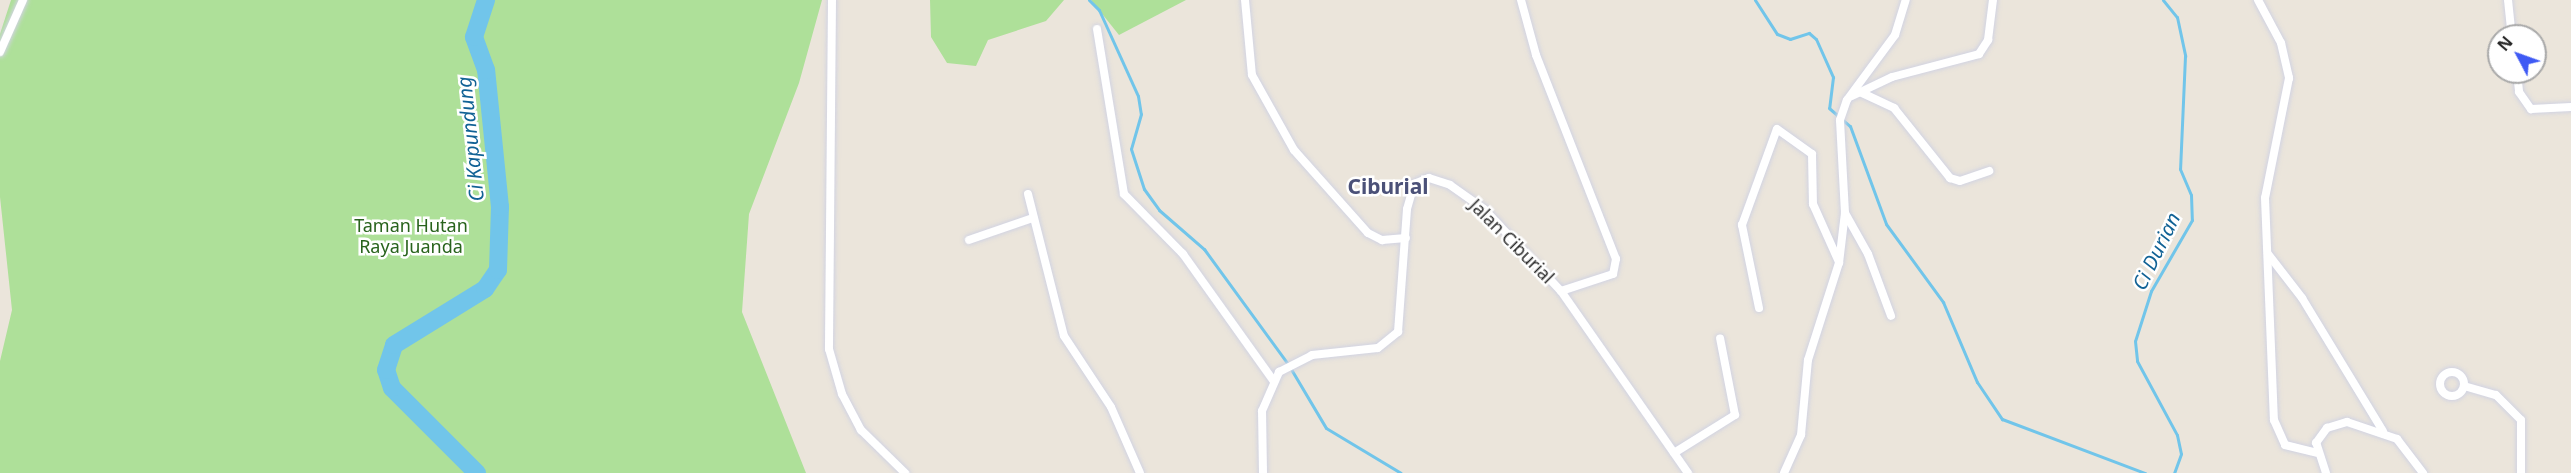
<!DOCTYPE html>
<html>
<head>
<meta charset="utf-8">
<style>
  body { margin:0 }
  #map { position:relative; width:2571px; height:473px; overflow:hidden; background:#ebe5db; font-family:"Noto Sans",sans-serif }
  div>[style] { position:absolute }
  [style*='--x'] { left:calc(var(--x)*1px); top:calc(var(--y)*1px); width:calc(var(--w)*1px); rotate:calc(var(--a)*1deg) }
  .green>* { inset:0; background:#aee099 }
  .stream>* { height:3px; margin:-1.5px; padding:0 1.5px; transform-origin:1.5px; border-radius:1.5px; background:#71c5ea }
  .river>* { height:18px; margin:-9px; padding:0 9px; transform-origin:9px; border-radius:9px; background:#71c5ea }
  .roads { filter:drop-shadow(0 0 2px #d1d3e2) drop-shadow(0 0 2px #d1d3e2) }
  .minor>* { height:8px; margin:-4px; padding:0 4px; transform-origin:4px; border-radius:4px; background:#fff }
  .minor>.ring { margin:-4px; padding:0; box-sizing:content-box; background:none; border:8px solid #fff; border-radius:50% }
  span { translate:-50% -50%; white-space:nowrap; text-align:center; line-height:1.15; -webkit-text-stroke:5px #fff; paint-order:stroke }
  .park-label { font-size:18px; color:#28631c }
  .street-label { font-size:18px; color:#292929 }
  .water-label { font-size:20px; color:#116295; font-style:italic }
  .quarter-label { font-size:21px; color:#4b5178; font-weight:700 }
  .north { position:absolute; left:2487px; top:24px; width:60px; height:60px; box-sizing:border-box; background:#fff; border:2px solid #a9a9a9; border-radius:50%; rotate:311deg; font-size:16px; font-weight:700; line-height:24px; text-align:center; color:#292929 }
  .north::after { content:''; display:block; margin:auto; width:21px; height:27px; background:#3f5af4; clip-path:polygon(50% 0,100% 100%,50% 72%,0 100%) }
</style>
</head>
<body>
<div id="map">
  <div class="green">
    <i style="clip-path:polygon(11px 0,822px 0,799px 83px,749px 214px,742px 312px,806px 473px,0 473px,0 361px,12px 310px,0 197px,0 34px)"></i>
    <i style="clip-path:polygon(930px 0,1064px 0,1046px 21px,988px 40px,976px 66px,947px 63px,931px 37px)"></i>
    <i style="clip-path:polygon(1091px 0,1186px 0,1119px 35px)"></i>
  </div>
  <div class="stream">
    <i style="--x:1089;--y:0;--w:14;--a:45"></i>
    <i style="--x:1099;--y:10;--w:94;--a:65.6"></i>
    <i style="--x:1138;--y:96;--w:18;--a:81"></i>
    <i style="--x:1141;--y:114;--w:36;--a:106"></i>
    <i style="--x:1131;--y:149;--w:42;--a:72"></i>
    <i style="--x:1144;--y:189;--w:26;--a:54"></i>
    <i style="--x:1159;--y:210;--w:60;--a:40.9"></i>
    <i style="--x:1204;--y:249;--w:142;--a:53.9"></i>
    <i style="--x:1288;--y:364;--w:74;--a:59.3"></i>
    <i style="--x:1326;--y:428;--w:87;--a:31"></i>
    <i style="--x:1755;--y:0;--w:40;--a:57.1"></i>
    <i style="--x:1777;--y:34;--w:14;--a:21"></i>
    <i style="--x:1790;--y:39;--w:20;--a:-18"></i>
    <i style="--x:1809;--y:33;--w:9;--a:41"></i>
    <i style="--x:1816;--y:39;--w:42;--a:65.9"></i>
    <i style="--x:1833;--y:77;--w:31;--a:97"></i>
    <i style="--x:1829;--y:108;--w:28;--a:41"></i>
    <i style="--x:1850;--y:126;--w:104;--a:69.8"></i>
    <i style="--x:1886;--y:224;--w:97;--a:53.8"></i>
    <i style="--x:1943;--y:302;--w:87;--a:67"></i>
    <i style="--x:1977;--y:382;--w:45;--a:56"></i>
    <i style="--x:2002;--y:419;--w:153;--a:20.7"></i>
    <i style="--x:2163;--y:0;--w:22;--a:51"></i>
    <i style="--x:2177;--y:17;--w:40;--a:78"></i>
    <i style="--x:2185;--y:56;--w:113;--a:92.5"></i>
    <i style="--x:2180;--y:169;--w:28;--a:67"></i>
    <i style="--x:2191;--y:195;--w:25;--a:88"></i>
    <i style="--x:2192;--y:220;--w:82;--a:120"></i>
    <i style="--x:2151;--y:291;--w:52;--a:107.7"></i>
    <i style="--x:2135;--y:341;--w:20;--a:84"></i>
    <i style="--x:2137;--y:361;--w:84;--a:61.6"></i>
    <i style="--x:2177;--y:435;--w:19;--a:78"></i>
    <i style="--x:2181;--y:454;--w:20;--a:110"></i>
  </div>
  <div class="river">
    <i style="--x:477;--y:473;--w:120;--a:-135"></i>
    <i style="--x:392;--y:388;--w:19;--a:-108"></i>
    <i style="--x:386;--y:370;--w:26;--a:-72"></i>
    <i style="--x:394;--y:345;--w:107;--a:-31.6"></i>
    <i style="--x:485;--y:289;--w:23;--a:-56"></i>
    <i style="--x:498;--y:270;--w:63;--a:-88.2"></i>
    <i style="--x:500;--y:207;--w:138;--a:-95.8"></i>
    <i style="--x:486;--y:70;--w:35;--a:-110"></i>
    <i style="--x:474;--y:37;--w:39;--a:-72"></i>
  </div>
  <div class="roads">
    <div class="minor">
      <i style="--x:832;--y:0;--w:349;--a:90.5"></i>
      <i style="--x:829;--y:349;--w:47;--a:73.9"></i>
      <i style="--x:842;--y:394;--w:41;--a:62.2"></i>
      <i style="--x:861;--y:430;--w:62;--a:44.3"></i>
      <i style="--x:1245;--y:0;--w:75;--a:84.7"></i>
      <i style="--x:1252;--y:75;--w:86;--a:60.8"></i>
      <i style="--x:1294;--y:150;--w:111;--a:48.3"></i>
      <i style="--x:1368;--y:233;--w:16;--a:27"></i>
      <i style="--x:1382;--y:240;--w:24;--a:-5"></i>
      <i style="--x:1521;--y:0;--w:57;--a:74.7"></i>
      <i style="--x:1536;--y:55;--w:219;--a:68.6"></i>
      <i style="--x:1616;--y:259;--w:15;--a:101"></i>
      <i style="--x:1613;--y:274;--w:55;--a:161.9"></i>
      <i style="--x:2258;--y:0;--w:49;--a:61.9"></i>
      <i style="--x:2281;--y:43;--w:36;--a:77"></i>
      <i style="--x:2289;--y:78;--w:122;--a:101.3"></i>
      <i style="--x:2265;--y:198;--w:222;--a:87.7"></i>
      <i style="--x:2274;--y:420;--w:27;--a:66"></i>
      <i style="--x:2285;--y:445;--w:32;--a:14"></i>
      <i style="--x:2508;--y:0;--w:36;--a:84"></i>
      <i style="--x:1097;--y:29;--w:167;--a:80.7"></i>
      <i style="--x:1124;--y:194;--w:84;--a:45.5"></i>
      <i style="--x:1183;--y:254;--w:155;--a:54.5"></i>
      <i style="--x:0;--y:52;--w:57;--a:-66.1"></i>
      <i style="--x:2517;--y:72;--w:20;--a:84"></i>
      <i style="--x:2519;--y:92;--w:21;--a:55"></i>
      <i style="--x:2531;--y:109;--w:40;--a:-2.9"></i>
      <i style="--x:1860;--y:92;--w:38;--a:25"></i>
      <i style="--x:1894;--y:108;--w:90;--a:51.3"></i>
      <i style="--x:1950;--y:178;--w:10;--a:17"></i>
      <i style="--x:1960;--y:181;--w:31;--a:-19"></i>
      <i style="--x:1852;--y:96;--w:44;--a:-25.4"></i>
      <i style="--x:1892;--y:77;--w:90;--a:-14.8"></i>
      <i style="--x:1979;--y:54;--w:17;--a:-57"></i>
      <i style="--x:1988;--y:40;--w:40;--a:-82.9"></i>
      <i style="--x:1028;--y:194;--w:146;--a:75.8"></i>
      <i style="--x:1064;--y:336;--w:85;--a:56.5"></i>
      <i style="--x:1111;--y:407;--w:72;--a:66.3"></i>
      <i style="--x:1845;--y:213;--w:47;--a:60.7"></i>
      <i style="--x:1868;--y:254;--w:66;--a:69.6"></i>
      <i style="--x:969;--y:240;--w:68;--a:-19"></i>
      <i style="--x:2268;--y:254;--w:56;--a:52.3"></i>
      <i style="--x:2302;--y:298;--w:156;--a:58.7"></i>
      <i style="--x:1759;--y:308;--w:85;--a:-101.6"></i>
      <i style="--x:1742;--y:225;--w:102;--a:-70"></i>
      <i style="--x:1777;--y:129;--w:43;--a:35.5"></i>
      <i style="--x:1812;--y:154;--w:50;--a:88.9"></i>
      <i style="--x:1813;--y:204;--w:64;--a:65.9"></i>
      <i class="ring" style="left:2440px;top:372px;width:16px;height:16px"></i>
      <i style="--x:2464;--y:386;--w:33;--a:16"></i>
      <i style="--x:2496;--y:395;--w:35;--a:45"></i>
      <i style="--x:2521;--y:420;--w:53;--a:90"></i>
      <i style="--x:1674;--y:453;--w:72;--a:-31.9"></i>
      <i style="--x:1735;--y:415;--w:78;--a:-101"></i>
      <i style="--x:1263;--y:473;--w:62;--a:-90.9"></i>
      <i style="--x:1262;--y:411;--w:43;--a:-66.4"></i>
      <i style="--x:1279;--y:372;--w:37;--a:-27"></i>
      <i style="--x:1312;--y:355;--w:66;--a:-6.1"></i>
      <i style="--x:1378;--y:348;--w:26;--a:-39"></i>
      <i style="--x:1398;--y:332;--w:123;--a:-85.8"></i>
      <i style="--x:1407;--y:209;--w:26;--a:-74"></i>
      <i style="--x:1414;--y:184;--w:16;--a:-22"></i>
      <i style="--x:1429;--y:178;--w:22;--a:18"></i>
      <i style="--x:1450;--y:185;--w:42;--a:35.2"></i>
      <i style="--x:1484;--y:209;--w:112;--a:46.8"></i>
      <i style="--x:1561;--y:291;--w:222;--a:55.1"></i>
      <i style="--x:1784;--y:473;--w:42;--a:-65.9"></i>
      <i style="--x:1801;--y:435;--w:75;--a:-84.7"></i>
      <i style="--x:1808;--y:360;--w:102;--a:-72.3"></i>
      <i style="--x:1839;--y:263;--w:50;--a:-83.2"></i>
      <i style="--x:1845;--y:213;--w:93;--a:-93.1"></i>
      <i style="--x:1840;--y:120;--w:21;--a:-71"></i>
      <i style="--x:1847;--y:100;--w:81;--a:-53.6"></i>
      <i style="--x:1895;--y:35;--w:37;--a:-73"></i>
      <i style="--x:2326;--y:473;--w:32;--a:-108"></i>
      <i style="--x:2316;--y:443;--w:19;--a:-54"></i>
      <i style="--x:2327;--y:428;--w:21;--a:-17"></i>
      <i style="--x:2347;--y:422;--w:53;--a:18.8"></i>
      <i style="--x:2397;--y:439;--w:43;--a:52.6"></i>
    </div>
  </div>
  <div class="park-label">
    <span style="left:411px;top:236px">Taman Hutan<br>Raya Juanda</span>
  </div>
  <div class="street-label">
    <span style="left:1512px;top:241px;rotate:45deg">Jalan Ciburial</span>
  </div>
  <div class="water-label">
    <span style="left:470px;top:139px;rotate:-96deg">Ci Kapundung</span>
    <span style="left:2156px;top:251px;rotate:-64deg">Ci Durian</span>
  </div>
  <div class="quarter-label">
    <span style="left:1388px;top:186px">Ciburial</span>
  </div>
  <div class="north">N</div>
</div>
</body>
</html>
